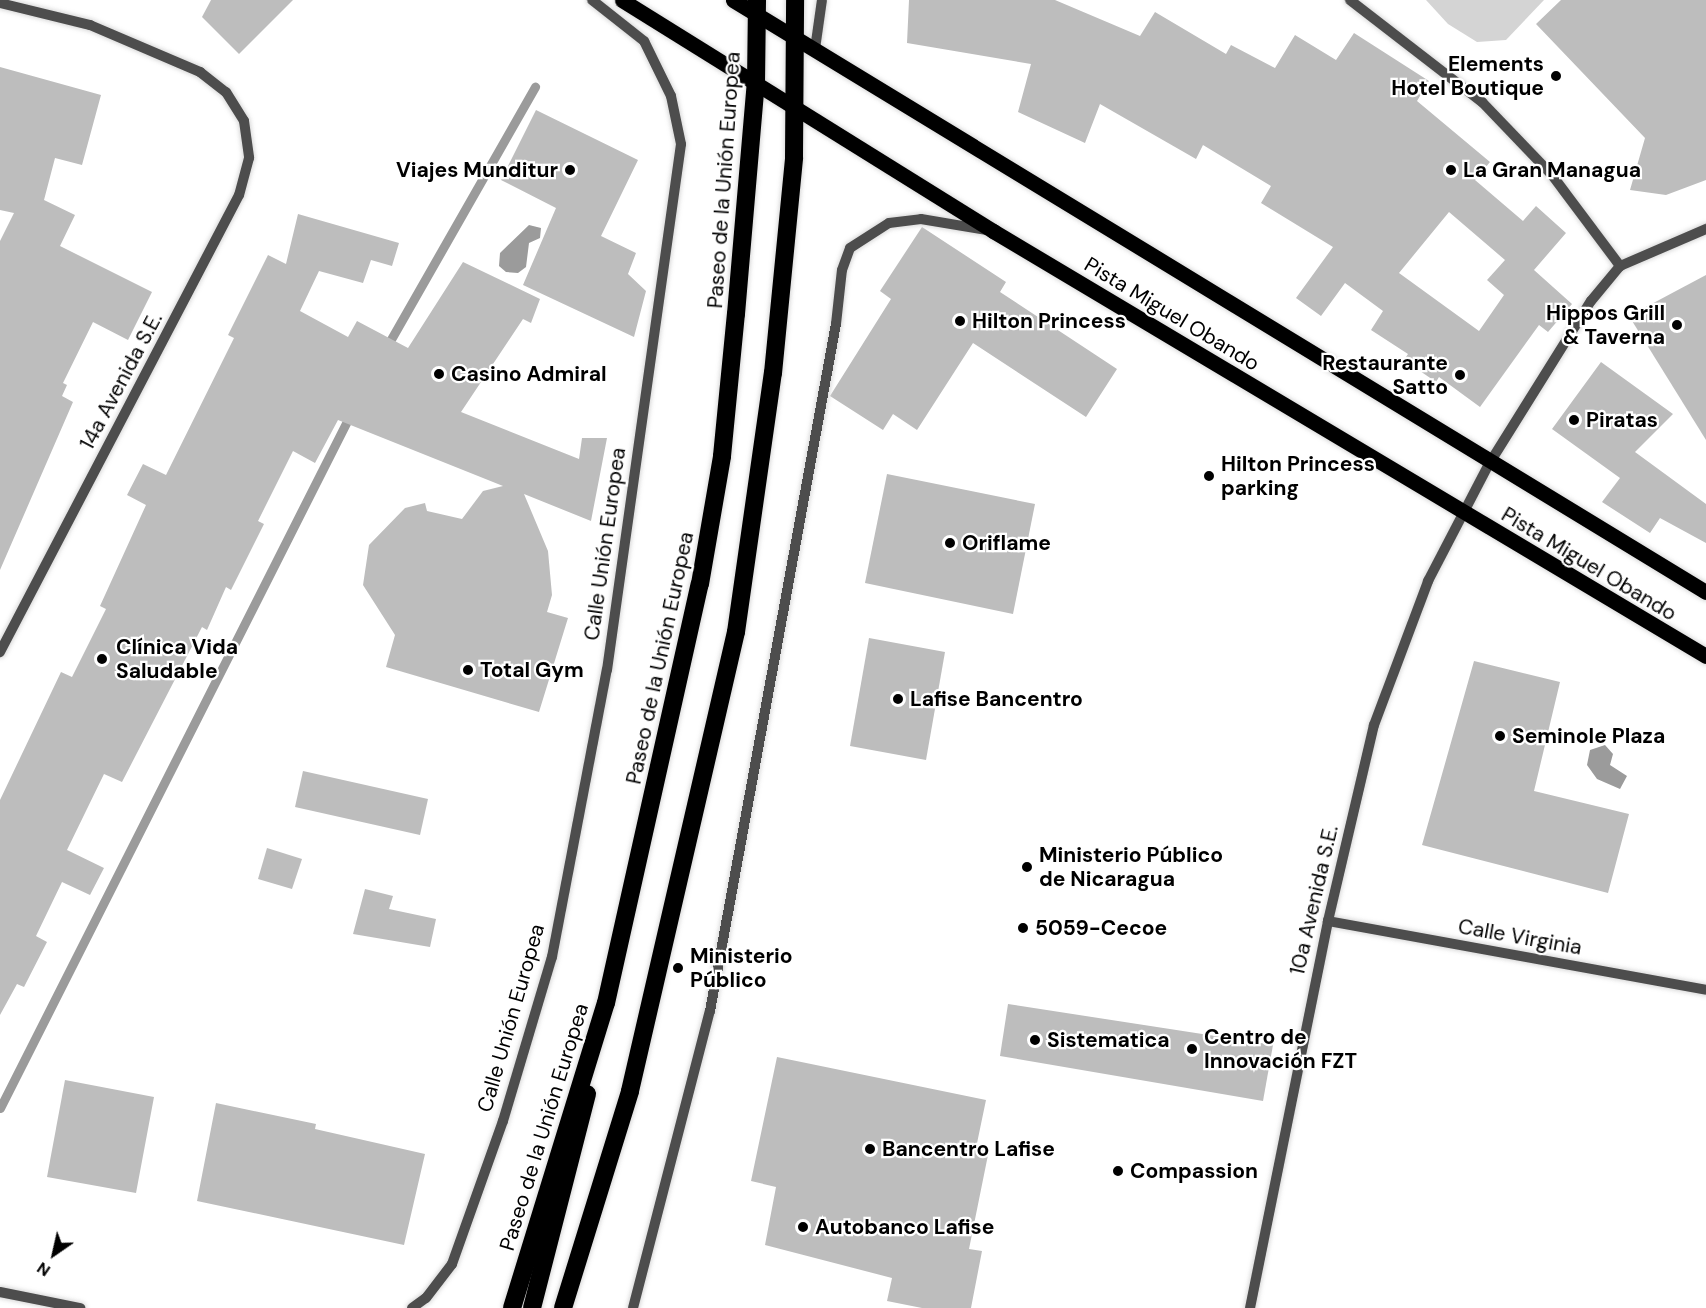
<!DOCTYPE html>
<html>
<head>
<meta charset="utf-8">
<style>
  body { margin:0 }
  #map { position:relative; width:1706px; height:1308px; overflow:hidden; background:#fff; font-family:"DM Sans",sans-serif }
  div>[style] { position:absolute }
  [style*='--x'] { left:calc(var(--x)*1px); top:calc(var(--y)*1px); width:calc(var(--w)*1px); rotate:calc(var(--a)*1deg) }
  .green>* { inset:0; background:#d4d4d4 }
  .water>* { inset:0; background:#9b9b9b }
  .stream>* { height:9px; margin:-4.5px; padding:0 4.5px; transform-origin:4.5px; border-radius:4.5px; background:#9b9b9b }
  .building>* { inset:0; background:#bdbdbd }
  .roads { filter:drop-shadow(0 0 2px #dbdbdb) drop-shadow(0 0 2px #dbdbdb) }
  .minor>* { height:10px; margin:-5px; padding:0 5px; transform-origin:5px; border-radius:5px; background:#4d4d4d }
  .major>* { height:15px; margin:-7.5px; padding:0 7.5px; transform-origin:7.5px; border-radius:7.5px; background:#000 }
  .highway>* { height:18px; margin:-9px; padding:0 9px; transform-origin:9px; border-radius:9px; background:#000 }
  .dots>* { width:16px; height:16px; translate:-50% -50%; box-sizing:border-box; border:3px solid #fff; border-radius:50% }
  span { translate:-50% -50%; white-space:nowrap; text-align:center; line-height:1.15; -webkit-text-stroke:4.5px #fff; paint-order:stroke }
  .poi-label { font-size:21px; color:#000; font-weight:700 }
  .right { translate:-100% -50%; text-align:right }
  .left { translate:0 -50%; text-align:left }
  .street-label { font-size:21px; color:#000 }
  .north { position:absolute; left:24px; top:1224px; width:60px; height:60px; -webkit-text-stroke:4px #fff; paint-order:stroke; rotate:214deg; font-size:16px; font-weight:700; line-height:24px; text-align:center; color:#000 }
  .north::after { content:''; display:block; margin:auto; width:21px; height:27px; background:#000; clip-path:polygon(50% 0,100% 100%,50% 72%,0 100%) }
</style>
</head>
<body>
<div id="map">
  <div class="green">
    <i style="clip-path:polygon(1426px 0,1544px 0,1506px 40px,1477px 42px,1448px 24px)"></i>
  </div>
  <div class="water">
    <i style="clip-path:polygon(529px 225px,541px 228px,540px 238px,529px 243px,526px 267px,518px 273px,506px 272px,499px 266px,500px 253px)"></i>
    <i style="clip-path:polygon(1605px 745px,1613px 754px,1610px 765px,1627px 776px,1620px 789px,1597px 779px,1587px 765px,1590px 750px)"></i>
  </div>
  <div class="stream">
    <i style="--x:386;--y:348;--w:301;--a:-60.3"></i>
    <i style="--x:0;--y:1108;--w:779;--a:-63.2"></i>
  </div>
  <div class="building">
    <i style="clip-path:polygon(211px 0,293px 0,239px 54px,202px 17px)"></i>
    <i style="clip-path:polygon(evenodd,909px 0,1055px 0,1140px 36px,1155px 12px,1226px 54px,1231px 45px,1275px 68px,1295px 35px,1336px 60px,1354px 33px,1429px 81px,1417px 101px,1490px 162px,1475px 180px,1523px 221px,1536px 206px,1566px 233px,1534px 270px,1572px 304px,1548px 332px,1539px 325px,1480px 407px,1439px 377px,1436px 382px,1404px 360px,1408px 354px,1371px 330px,1383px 311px,1345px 283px,1321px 316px,1296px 298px,1333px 247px,1261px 203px,1271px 186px,1203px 145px,1196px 159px,1100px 104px,1085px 143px,1018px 112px,1031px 64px,907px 43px,909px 0,1449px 212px,1505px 260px,1487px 280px,1504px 295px,1479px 331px,1399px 273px,1449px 212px)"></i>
    <i style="clip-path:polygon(1561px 0,1706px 0,1706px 180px,1666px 195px,1630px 190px,1645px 138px,1536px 24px)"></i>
    <i style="clip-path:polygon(0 67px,101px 95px,82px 165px,55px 158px,44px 200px,75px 215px,60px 246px,152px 292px,128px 340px,93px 322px,63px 383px,67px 385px,62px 396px,73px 402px,0 570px,0 241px,14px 213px,0 210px)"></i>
    <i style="clip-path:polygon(536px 110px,638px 160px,601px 236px,636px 253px,628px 274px,646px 291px,634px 337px,523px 285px,556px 208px,501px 180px)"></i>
    <i style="clip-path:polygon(298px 214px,399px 243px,392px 266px,371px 260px,363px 283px,319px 271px,300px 311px,348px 337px,357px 321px,408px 348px,463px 262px,540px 299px,531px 323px,523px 319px,461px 412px,579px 459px,582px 438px,607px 438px,591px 521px,524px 494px,548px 551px,552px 595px,547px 612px,568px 618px,539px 712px,386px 667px,395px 635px,363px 585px,369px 545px,405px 508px,425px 503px,427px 511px,462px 519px,483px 491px,503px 486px,338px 420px,315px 463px,293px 451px,258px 521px,264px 524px,231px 590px,226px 587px,207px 630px,202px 627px,122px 782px,104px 774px,67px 850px,104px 868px,90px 895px,62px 882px,36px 936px,47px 942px,24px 987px,17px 984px,0 1015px,0 800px,61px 672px,72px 677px,106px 609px,100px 606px,146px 505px,127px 495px,143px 464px,166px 475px,234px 338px,228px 335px,268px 255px,286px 264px)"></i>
    <i style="clip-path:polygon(922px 227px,1006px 282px,1000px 292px,1117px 369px,1086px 417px,973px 343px,917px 430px,893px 414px,883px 430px,830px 396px,891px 299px,880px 291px)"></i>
    <i style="clip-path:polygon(1706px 275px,1706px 440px,1629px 316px)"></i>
    <i style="clip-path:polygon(1601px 362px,1673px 414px,1635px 452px,1706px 504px,1706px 543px,1660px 518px,1650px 533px,1602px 502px,1620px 478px,1552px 429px)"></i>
    <i style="clip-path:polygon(887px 474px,1035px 504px,1013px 614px,865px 583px)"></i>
    <i style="clip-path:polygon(869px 638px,945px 652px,926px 760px,850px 746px)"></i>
    <i style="clip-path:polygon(1474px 661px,1560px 682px,1534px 791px,1629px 814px,1608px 893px,1422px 845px)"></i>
    <i style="clip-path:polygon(303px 771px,428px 799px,420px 835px,295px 807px)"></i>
    <i style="clip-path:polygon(267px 848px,302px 859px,292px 889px,258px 879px)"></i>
    <i style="clip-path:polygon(365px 889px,393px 896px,389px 909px,436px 919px,430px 947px,353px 934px)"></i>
    <i style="clip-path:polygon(1008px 1004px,1273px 1045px,1263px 1101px,1000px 1056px)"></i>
    <i style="clip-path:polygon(777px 1057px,986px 1100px,976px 1148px,989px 1150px,969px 1249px,982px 1251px,971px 1308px,922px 1308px,887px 1301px,892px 1278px,765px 1245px,776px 1187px,751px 1181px)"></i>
    <i style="clip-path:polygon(65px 1080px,154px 1097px,136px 1193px,47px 1177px)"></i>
    <i style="clip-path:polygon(216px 1103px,316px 1124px,315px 1129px,425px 1154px,404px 1245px,197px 1201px)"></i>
  </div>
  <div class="roads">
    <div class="minor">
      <i style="--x:1350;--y:0;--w:167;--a:37.7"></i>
      <i style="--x:1482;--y:102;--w:101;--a:46.2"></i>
      <i style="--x:1552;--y:175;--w:114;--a:53.2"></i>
      <i style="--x:0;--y:3;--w:93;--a:13.7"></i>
      <i style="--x:90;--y:25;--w:120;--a:23.1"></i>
      <i style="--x:200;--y:72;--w:33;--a:38"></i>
      <i style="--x:226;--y:92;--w:34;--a:58"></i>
      <i style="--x:244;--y:121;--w:37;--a:82"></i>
      <i style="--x:249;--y:158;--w:38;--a:105"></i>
      <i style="--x:239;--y:195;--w:516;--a:117.61"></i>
      <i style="--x:815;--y:49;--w:49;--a:-81.9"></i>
      <i style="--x:1328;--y:921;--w:384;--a:10.3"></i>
      <i style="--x:0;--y:1292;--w:82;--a:11.3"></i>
      <i style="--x:412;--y:1308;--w:17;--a:-36"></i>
      <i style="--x:426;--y:1298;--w:43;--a:-52.6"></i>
      <i style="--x:452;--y:1264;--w:152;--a:-70.4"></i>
      <i style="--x:503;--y:1121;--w:171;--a:-73.4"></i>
      <i style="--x:552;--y:957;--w:292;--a:-79.2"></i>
      <i style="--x:607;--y:670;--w:531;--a:-81.99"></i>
      <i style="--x:681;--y:144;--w:49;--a:-101.8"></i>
      <i style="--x:671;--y:96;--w:61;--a:-116.1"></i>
      <i style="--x:644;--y:41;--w:66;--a:-141.7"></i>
      <i style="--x:633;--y:1308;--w:307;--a:-75.5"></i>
      <i style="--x:710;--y:1011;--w:698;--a:-79.61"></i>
      <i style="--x:836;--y:324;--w:54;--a:-83.7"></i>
      <i style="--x:842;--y:270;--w:23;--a:-70"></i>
      <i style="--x:850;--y:248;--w:46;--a:-32.7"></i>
      <i style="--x:889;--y:223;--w:32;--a:-7"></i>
      <i style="--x:921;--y:219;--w:67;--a:9.5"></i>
      <i style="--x:1250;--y:1308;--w:395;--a:-78.6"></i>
      <i style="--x:1328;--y:921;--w:201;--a:-76.8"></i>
      <i style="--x:1374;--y:725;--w:154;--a:-69.4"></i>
      <i style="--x:1428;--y:581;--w:132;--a:-62.5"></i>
      <i style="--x:1489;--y:464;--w:192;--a:-58"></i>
      <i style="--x:1591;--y:301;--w:45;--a:-50.4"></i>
      <i style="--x:1620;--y:266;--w:94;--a:-23.3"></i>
    </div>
    <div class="major">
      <i style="--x:622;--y:0;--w:437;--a:31.9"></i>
      <i style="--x:993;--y:231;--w:830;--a:30.8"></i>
      <i style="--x:733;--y:0;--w:1139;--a:31.32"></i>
    </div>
    <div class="highway">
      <i style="--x:512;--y:1308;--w:319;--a:-72.9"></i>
      <i style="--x:606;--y:1003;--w:429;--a:-77.4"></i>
      <i style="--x:700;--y:584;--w:130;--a:-80.2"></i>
      <i style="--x:722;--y:456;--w:143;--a:-84.4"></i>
      <i style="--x:736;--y:314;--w:232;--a:-85.1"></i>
      <i style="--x:756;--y:83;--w:83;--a:-89.3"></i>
      <i style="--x:532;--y:1308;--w:221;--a:-75.6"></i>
      <i style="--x:563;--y:1308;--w:227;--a:-72.8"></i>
      <i style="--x:630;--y:1091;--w:471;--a:-77"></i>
      <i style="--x:736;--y:632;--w:262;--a:-81.9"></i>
      <i style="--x:773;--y:373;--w:217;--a:-84.4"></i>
      <i style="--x:794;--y:157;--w:157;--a:-89.6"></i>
    </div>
  </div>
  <div class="dots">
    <i style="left:1556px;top:76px;background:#000"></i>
    <i style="left:570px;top:170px;background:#000"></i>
    <i style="left:1451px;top:170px;background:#000"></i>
    <i style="left:960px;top:321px;background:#000"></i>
    <i style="left:1677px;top:325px;background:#000"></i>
    <i style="left:439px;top:374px;background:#000"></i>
    <i style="left:1460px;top:375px;background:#000"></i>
    <i style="left:1574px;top:420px;background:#000"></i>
    <i style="left:1209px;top:476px;background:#000"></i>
    <i style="left:950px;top:543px;background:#000"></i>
    <i style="left:102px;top:659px;background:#000"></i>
    <i style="left:468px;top:670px;background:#000"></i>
    <i style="left:898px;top:699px;background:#000"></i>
    <i style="left:1500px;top:736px;background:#000"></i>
    <i style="left:1027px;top:867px;background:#000"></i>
    <i style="left:1023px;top:928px;background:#000"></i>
    <i style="left:678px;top:968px;background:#000"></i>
    <i style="left:1035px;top:1040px;background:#000"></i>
    <i style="left:1192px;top:1049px;background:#000"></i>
    <i style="left:870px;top:1149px;background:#000"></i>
    <i style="left:1118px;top:1171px;background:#000"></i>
    <i style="left:803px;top:1227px;background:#000"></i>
  </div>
  <div class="poi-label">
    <span class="right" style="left:1544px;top:76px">Elements<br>Hotel Boutique</span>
    <span class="right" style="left:558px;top:170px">Viajes Munditur</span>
    <span class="left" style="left:1463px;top:170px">La Gran Managua</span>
    <span class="right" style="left:1665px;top:325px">Hippos Grill<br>&amp; Taverna</span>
    <span class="left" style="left:972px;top:321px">Hilton Princess</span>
    <span class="right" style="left:1448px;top:375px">Restaurante<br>Satto</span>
    <span class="left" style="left:451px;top:374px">Casino Admiral</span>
    <span class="left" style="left:1586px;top:420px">Piratas</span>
    <span class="left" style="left:1221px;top:476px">Hilton Princess<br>parking</span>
    <span class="left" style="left:962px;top:543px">Oriflame</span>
    <span class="left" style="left:116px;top:659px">Clínica Vida<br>Saludable</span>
    <span class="left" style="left:480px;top:670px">Total Gym</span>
    <span class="left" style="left:910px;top:699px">Lafise Bancentro</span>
    <span class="left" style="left:1512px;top:736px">Seminole Plaza</span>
    <span class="left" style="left:1039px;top:867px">Ministerio Público<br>de Nicaragua</span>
    <span class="left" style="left:1035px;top:928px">5059-Cecoe</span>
    <span class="left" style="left:690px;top:968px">Ministerio<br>Público</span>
    <span class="left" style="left:1204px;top:1049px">Centro de<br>Innovación FZT</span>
    <span class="left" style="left:1047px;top:1040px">Sistematica</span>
    <span class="left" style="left:882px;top:1149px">Bancentro Lafise</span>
    <span class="left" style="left:1130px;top:1171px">Compassion</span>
    <span class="left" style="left:815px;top:1227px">Autobanco Lafise</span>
  </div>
  <div class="street-label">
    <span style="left:724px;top:180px;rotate:-86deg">Paseo de la Unión Europea</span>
    <span style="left:1172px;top:314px;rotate:31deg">Pista Miguel Obando</span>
    <span style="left:121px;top:381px;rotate:-62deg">14a Avenida S.E.</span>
    <span style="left:605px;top:544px;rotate:-82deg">Calle Unión Europea</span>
    <span style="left:1589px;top:564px;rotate:31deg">Pista Miguel Obando</span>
    <span style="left:660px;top:658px;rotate:-78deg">Paseo de la Unión Europea</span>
    <span style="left:1314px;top:900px;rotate:-77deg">10a Avenida S.E.</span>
    <span style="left:1520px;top:937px;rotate:10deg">Calle Virginia</span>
    <span style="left:511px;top:1018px;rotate:-74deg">Calle Unión Europea</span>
    <span style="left:544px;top:1127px;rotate:-73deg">Paseo de la Unión Europea</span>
  </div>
  <div class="north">N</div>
</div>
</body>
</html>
